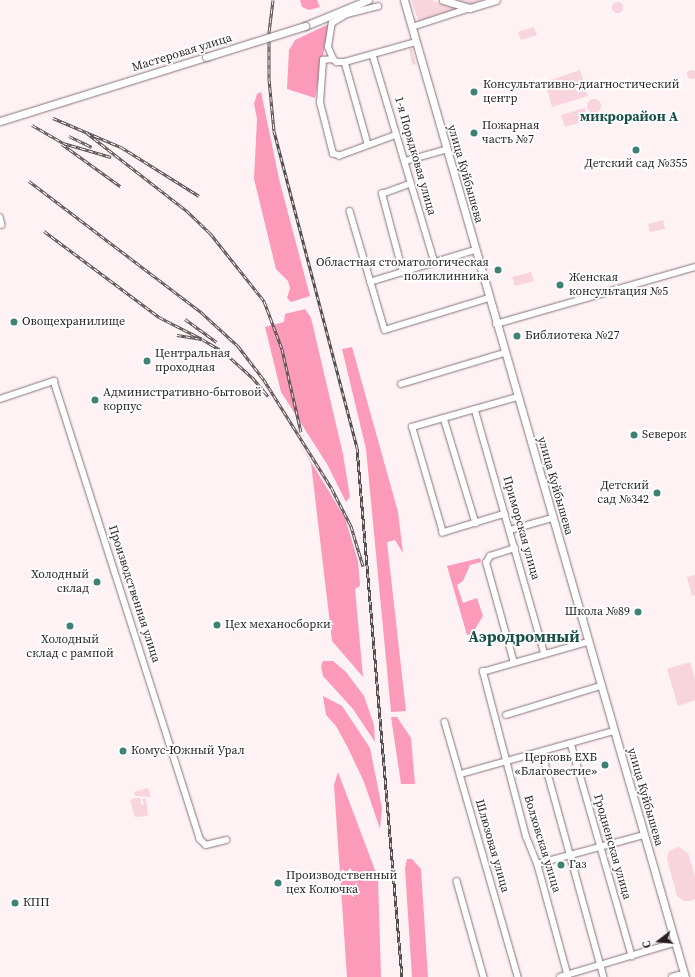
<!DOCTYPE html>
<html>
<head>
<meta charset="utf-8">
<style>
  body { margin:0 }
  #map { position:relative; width:695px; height:977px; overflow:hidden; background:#fff2f5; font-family:"Source Serif 4",serif }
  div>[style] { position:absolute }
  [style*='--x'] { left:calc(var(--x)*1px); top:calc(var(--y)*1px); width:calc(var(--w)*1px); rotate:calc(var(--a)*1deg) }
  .green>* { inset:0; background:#f8d4dd }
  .round { border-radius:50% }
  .forest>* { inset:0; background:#fc9bb9 }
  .roads { filter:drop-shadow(0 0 1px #837578) drop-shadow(0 0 1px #837578) }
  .minor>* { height:5.5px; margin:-2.75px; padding:0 2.75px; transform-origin:2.75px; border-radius:2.75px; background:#fff }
  .major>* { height:7px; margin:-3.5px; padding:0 3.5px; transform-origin:3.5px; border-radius:3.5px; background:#fff }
  .rail>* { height:3px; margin-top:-1.5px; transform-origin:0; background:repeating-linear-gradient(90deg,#fff 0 4.5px,#544e4f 0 9px); box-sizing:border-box; border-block:1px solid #544e4f }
  .bridges { filter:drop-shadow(0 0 1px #837578) drop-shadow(0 0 1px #837578) }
  .major-bridge>* { height:7px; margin:-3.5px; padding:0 3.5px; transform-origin:3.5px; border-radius:3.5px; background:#fff }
  .dots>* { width:11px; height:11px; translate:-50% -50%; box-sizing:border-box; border:2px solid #fff; border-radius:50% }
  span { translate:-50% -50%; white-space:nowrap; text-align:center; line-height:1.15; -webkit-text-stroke:3.5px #fff; paint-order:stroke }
  .street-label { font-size:12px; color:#231e1f }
  .poi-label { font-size:12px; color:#231e1f }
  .left { translate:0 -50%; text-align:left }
  .right { translate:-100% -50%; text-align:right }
  .quarter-label { font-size:14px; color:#185047; font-weight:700 }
  .district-label { font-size:16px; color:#185047; font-weight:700 }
  .north { position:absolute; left:639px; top:921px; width:40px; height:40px; -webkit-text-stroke:3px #fff; paint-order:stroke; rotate:254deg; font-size:11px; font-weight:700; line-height:16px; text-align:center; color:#231e1f }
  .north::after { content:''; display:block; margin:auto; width:14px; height:18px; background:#231e1f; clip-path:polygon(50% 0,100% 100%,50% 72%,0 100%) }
</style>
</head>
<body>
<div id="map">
  <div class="green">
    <i style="clip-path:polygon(411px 0,431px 0,461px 10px,419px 22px)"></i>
    <i style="clip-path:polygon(456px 0,483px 0,469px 5px)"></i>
    <i class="round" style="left:611.5px;top:1.5px;width:11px;height:11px"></i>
    <i style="clip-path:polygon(534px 27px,537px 35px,521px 40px,518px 32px)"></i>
    <i style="clip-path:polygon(409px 48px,412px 49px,416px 64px,412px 65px)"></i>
    <i class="round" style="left:686.5px;top:69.5px;width:9px;height:9px"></i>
    <i style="clip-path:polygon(580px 70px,588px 96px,552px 107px,545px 82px)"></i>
    <i class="round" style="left:587px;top:99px;width:14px;height:14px"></i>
    <i style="clip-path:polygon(585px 108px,588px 120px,565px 127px,561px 115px)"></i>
    <i style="clip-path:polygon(663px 220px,665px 229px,650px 232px,648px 224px)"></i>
    <i style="clip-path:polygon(531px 272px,534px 281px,515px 286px,512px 277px)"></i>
    <i style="clip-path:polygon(695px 575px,695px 595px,692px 596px,687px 577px)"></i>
    <i style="clip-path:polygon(690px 662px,695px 679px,695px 700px,678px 706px,667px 669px)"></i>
    <i style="clip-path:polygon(148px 788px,151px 797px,135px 796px,134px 792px)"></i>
    <i style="clip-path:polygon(135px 798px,140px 798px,141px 805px,144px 804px,142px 799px,146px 799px,148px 816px,135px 817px,130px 800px)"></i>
    <i style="clip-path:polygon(679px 847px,688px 853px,695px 876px,695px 899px,691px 901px,684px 901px,677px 896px,667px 859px,669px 851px)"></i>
  </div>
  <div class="forest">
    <i style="clip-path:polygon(300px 0,317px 0,320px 7px,309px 10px,302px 7px)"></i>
    <i style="clip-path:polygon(329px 24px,315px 98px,287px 89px,289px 50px,295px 40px)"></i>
    <i style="clip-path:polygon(261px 92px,279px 179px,310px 296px,291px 302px,287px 298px,290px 288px,288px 281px,276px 269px,254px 179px,257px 119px,254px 104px,257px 94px)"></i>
    <i style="clip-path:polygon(305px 309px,311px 318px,343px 454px,350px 497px,346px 502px,327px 464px,281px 392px,265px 327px,284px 322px,285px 314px)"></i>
    <i style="clip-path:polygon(352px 347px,398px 512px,403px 553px,395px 540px,387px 542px,406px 711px,391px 712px,366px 449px,342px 349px)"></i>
    <i style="clip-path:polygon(299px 442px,345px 518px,358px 561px,360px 586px,355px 589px,363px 677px,332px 641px,311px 463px)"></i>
    <i style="clip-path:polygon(480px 558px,481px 562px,470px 565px,463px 581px,457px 585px,463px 603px,477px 598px,483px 616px,472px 634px,467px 635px,447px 566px)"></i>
    <i style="clip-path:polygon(323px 661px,333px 661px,346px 672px,364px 696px,374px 725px,375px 742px,353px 709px,323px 676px,321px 666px)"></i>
    <i style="clip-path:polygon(323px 696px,342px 706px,370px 748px,382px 808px,380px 829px,364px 782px,348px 748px,336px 726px,326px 715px)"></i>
    <i style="clip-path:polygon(391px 717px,397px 717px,411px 738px,415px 784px,401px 784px)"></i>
    <i style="clip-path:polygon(338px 772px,378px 878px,381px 977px,347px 977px,334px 785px)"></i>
    <i style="clip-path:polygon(407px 859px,412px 859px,421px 869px,428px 977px,412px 977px,405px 868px)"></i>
  </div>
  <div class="roads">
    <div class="minor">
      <i style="--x:412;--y:27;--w:61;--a:-18.1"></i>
      <i style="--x:373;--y:55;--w:217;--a:73.4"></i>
      <i style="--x:333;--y:59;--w:13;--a:-113"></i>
      <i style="--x:328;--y:47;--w:24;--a:-81"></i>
      <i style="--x:332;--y:23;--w:17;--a:-31"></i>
      <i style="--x:347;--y:14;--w:32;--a:-14"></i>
      <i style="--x:345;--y:62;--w:85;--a:74.3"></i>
      <i style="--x:397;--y:135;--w:61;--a:159.8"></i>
      <i style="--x:340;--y:156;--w:7;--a:-164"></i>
      <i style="--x:333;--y:154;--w:53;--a:-104.3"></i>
      <i style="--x:320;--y:103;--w:43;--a:-86"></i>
      <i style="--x:323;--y:60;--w:10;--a:-6"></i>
      <i style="--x:333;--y:59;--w:5;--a:37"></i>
      <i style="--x:337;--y:62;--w:8;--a:0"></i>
      <i style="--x:345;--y:62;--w:70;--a:-15.8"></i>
      <i style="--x:406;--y:161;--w:40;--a:-16"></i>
      <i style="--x:350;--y:211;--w:124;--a:73.6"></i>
      <i style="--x:385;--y:330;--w:106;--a:-17.1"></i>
      <i style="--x:0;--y:217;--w:8;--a:76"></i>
      <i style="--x:403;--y:273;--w:82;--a:-104.9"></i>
      <i style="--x:382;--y:194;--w:30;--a:-20"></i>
      <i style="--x:370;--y:282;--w:107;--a:-16.9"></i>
      <i style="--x:496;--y:324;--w:207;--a:-16"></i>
      <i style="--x:401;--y:384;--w:104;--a:-16.7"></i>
      <i style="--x:0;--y:399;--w:57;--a:-18.4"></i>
      <i style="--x:54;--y:381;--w:481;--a:72.3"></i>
      <i style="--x:200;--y:839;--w:8;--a:45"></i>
      <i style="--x:206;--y:845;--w:21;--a:-14"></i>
      <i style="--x:475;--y:409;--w:255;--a:74.1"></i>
      <i style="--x:444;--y:418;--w:110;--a:73.1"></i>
      <i style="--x:505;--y:514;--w:65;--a:163"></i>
      <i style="--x:443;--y:533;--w:110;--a:-106.3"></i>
      <i style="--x:412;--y:427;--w:106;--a:-15.9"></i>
      <i style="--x:510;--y:530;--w:41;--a:-15.8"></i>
      <i style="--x:514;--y:663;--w:104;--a:-105.6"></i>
      <i style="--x:486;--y:563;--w:8;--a:-60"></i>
      <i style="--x:490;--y:556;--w:26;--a:-18"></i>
      <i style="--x:506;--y:715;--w:95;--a:-17.1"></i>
      <i style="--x:445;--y:722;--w:265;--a:74"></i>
      <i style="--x:571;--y:743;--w:222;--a:74"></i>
      <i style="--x:542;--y:752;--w:233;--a:74.6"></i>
      <i style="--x:461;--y:774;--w:155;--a:-15.7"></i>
      <i style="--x:537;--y:864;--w:107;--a:-15.2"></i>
      <i style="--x:457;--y:881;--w:100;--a:74.3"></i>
      <i style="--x:560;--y:977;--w:116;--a:-16.6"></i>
      <i style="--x:568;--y:977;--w:117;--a:-105.3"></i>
      <i style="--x:537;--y:864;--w:29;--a:-112"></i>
      <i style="--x:526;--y:837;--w:171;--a:-104.6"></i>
      <i style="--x:483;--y:672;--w:105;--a:-16"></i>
      <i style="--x:672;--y:977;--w:7;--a:-16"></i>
    </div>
    <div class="major">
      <i style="--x:404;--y:0;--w:1017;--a:73.95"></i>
      <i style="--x:443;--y:0;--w:28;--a:17"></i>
      <i style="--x:470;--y:8;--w:27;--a:-17"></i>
      <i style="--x:305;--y:26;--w:68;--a:-22.4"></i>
      <i style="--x:0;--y:121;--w:216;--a:-17.3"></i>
    </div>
  </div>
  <div class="rail">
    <i style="--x:273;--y:0;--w:33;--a:97"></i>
    <i style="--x:269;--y:33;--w:46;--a:90"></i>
    <i style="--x:269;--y:79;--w:52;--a:84.5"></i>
    <i style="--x:274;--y:131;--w:328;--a:75.3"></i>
    <i style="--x:357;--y:448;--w:531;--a:85.14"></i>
    <i style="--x:53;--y:118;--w:74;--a:23.1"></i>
    <i style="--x:121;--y:147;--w:92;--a:32.1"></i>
    <i style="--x:32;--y:125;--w:36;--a:30"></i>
    <i style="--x:63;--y:143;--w:50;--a:16.3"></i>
    <i style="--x:87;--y:133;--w:127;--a:38"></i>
    <i style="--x:187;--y:211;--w:32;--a:44"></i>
    <i style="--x:210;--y:233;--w:87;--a:51.5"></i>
    <i style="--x:264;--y:301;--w:51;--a:69.4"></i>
    <i style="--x:282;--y:349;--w:85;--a:77.1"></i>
    <i style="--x:69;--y:136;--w:25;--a:26"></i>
    <i style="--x:62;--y:144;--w:72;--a:35.9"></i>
    <i style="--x:29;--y:181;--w:218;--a:37.3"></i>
    <i style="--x:202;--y:313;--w:49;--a:42.5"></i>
    <i style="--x:238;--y:346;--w:43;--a:52.6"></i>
    <i style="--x:264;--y:380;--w:128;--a:58"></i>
    <i style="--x:332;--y:489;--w:42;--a:62.8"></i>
    <i style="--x:351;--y:526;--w:42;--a:73.3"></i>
    <i style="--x:44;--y:231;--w:144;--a:36.8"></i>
    <i style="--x:159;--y:317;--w:48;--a:27.1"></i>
    <i style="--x:185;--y:319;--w:39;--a:36"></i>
    <i style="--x:177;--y:335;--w:25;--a:9"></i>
    <i style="--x:202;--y:339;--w:27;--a:31"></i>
    <i style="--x:225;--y:353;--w:36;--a:42"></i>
    <i style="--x:252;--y:377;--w:25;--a:50"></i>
  </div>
  <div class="bridges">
    <div class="major-bridge">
      <i style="--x:206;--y:57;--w:104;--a:-17.4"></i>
    </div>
  </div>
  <div class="dots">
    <i style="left:474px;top:92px;background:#3e8276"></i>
    <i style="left:474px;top:133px;background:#3e8276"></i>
    <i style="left:636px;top:150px;background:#3e8276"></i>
    <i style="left:498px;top:270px;background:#3e8276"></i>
    <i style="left:560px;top:285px;background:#3e8276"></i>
    <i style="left:14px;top:322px;background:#3e8276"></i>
    <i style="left:517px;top:336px;background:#3e8276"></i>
    <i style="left:147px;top:361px;background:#3e8276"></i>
    <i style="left:95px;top:400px;background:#3e8276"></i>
    <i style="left:634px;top:435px;background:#3e8276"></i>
    <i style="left:657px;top:493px;background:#3e8276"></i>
    <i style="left:97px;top:582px;background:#3e8276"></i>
    <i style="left:638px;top:612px;background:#3e8276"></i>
    <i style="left:217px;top:625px;background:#3e8276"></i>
    <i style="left:70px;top:626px;background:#3e8276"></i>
    <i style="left:123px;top:751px;background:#3e8276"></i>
    <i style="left:605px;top:765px;background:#3e8276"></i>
    <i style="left:561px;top:865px;background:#3e8276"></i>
    <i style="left:278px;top:883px;background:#3e8276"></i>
    <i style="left:15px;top:903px;background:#3e8276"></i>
  </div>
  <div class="street-label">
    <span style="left:182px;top:53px;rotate:-17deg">Мастеровая улица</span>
    <span style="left:415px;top:156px;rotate:74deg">1-я Порядковая улица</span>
    <span style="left:465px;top:174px;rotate:74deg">улица Куйбышева</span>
    <span style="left:555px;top:486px;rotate:74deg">улица Куйбышева</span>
    <span style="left:521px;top:528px;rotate:74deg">Приморская улица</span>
    <span style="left:134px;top:594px;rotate:72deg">Производственная улица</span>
    <span style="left:645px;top:797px;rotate:74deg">улица Куйбышева</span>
    <span style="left:542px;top:844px;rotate:73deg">Волховская улица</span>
    <span style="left:492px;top:846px;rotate:74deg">Шлюзовая улица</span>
    <span style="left:612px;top:847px;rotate:74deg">Гродненская улица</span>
  </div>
  <div class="poi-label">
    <span class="left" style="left:483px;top:92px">Консультативно-диагностический<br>центр</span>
    <span class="left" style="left:482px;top:133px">Пожарная<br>часть №7</span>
    <span style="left:636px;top:164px">Детский сад №355</span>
    <span class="right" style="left:489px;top:270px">Областная стоматологическая<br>поликлинника</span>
    <span class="left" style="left:569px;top:285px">Женская<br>консультация №5</span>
    <span class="left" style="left:22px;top:322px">Овощехранилище</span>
    <span class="left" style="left:525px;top:336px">Библиотека №27</span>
    <span class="left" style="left:155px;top:361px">Центральная<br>проходная</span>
    <span class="left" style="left:103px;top:400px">Административно-бытовой<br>корпус</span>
    <span class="left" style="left:642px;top:435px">Sеверок</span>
    <span class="right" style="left:649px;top:493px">Детский<br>сад №342</span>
    <span class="right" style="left:89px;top:582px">Холодный<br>склад</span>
    <span class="right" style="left:630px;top:612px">Школа №89</span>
    <span class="left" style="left:225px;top:625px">Цех механосборки</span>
    <span style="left:70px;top:647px">Холодный<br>склад с рампой</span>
    <span class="left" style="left:131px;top:751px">Комус-Южный Урал</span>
    <span class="right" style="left:597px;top:765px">Церковь ЕХБ<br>«Благовестие»</span>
    <span class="left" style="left:569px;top:865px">Газ</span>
    <span class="left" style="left:286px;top:883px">Производственный<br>цех Колючка</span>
    <span class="left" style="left:23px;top:903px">КПП</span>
  </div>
  <div class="quarter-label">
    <span style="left:629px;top:116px">микрорайон А</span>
  </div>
  <div class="district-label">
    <span style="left:524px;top:636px">Аэродромный</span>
  </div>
  <div class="north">С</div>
</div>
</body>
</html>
